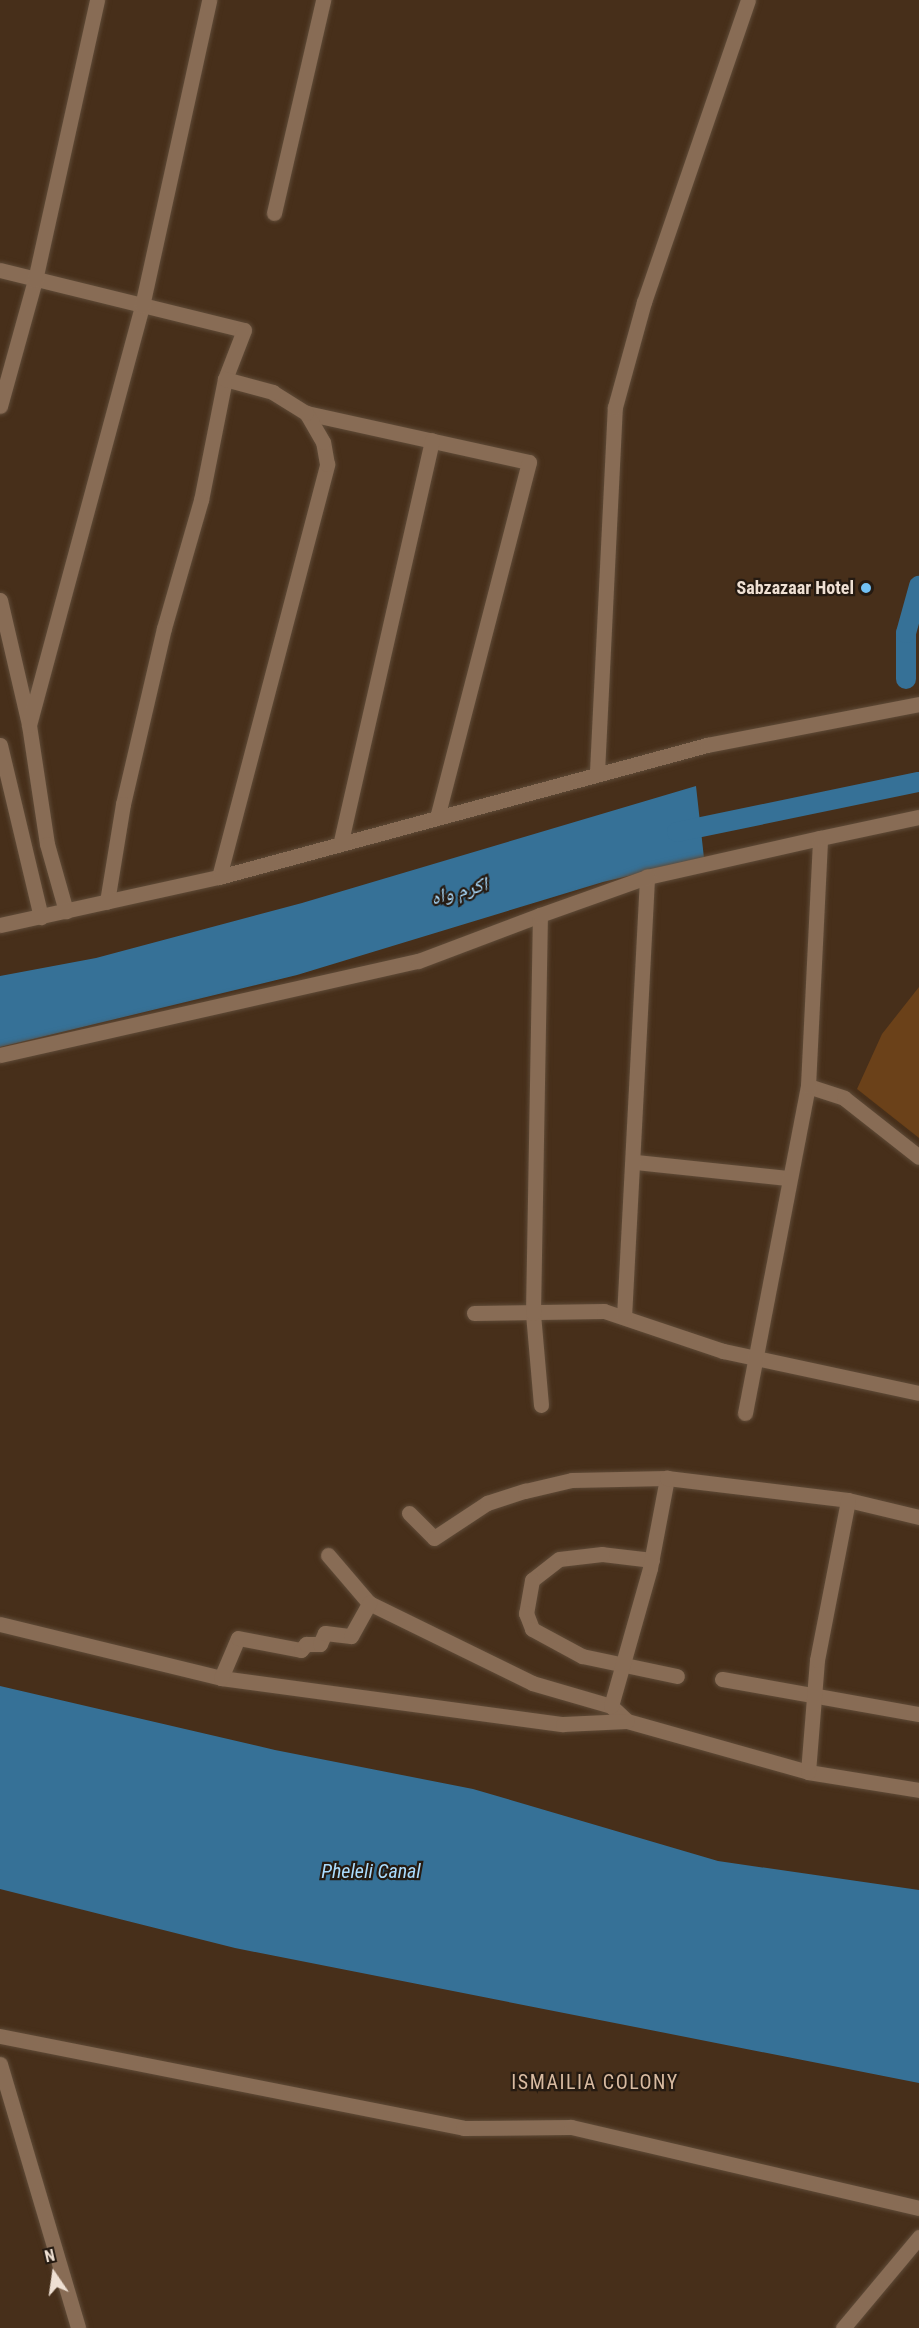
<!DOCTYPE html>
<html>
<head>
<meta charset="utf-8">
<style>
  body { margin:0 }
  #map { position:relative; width:919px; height:2328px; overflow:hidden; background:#472f1a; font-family:"Roboto Condensed","Noto Naskh Arabic",sans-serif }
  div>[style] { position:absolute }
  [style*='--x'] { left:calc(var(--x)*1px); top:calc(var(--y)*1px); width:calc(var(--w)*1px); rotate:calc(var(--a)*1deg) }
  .green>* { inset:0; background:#6b4119 }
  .water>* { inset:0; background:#367197 }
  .canal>* { height:20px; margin:-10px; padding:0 10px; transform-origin:10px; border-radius:10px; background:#367197 }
  .roads { filter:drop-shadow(0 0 2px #5f4b38) drop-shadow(0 0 2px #5f4b38) }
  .minor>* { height:15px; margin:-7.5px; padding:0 7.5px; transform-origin:7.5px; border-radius:7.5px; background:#886c55 }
  .tertiary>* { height:15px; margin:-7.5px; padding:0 7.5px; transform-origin:7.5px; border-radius:7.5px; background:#886c55 }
  .dots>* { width:16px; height:16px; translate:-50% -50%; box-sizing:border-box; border:3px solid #251a11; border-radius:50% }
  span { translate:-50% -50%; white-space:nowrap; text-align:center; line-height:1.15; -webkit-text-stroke:4.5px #251a11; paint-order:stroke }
  .poi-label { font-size:18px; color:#efe0d3; font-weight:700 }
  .right { translate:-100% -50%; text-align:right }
  .water-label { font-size:20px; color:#abdcfe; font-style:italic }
  .neighbourhood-label { font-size:20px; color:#d8baa1; letter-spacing:1.5px }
  .north { position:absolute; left:24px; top:2244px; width:60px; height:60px; -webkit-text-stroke:4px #251a11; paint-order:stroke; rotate:347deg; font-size:16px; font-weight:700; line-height:24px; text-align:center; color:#efe0d3 }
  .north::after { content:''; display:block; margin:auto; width:21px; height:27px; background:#efe0d3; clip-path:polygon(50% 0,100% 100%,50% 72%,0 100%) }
</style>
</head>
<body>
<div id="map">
  <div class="green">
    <i style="clip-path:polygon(919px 987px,919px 1138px,857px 1089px,882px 1034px)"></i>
  </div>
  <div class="water">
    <i style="clip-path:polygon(696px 786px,704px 858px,603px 882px,297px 975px,0 1047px,0 976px,96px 958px,302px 903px)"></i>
    <i style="clip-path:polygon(0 1686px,275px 1750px,473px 1789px,718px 1861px,919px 1890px,919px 2083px,235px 1948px,0 1889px)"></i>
  </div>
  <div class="canal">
    <i style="--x:906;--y:679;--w:46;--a:-90"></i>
    <i style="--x:906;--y:633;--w:49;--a:-74.5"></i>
    <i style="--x:677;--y:832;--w:247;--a:-11.7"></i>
  </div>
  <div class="roads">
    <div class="minor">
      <i style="--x:274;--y:213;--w:219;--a:-77"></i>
      <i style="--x:0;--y:270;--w:251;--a:13.8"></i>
      <i style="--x:244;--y:330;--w:53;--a:111.2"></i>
      <i style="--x:225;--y:379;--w:123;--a:101.2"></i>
      <i style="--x:201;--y:500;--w:133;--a:106.1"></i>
      <i style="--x:164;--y:628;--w:181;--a:103.1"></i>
      <i style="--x:123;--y:804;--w:99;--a:99.3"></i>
      <i style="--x:0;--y:406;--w:131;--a:-74.5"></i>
      <i style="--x:35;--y:280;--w:287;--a:-77.5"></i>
      <i style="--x:306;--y:413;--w:228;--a:12.4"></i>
      <i style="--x:529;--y:462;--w:364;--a:104.5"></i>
      <i style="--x:0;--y:600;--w:128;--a:76.9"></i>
      <i style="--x:29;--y:725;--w:120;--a:81.4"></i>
      <i style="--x:47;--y:844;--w:70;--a:74.2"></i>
      <i style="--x:29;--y:725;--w:434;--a:-74.9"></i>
      <i style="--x:142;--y:306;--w:313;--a:-77.6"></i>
      <i style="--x:0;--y:745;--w:177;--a:76.6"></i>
      <i style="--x:597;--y:772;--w:365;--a:-87.2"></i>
      <i style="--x:615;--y:407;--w:109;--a:-74.6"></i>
      <i style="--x:644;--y:302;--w:319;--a:-71"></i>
      <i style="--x:341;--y:841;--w:411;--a:-77.2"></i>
      <i style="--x:219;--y:877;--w:427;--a:-75.3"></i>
      <i style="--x:327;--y:464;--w:22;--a:-100"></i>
      <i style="--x:323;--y:442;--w:34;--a:-120"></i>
      <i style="--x:306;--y:413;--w:39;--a:-148"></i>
      <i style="--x:273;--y:392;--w:50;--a:-164.8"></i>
      <i style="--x:0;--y:1055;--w:428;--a:-12.7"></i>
      <i style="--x:418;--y:961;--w:130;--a:-20.7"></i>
      <i style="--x:808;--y:1086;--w:38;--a:18"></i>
      <i style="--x:844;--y:1098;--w:95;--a:38.2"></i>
      <i style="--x:636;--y:1162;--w:152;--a:6"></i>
      <i style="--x:474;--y:1313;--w:130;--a:-0.9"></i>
      <i style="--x:604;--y:1311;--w:126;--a:18.6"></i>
      <i style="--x:723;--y:1351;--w:200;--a:12.1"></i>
      <i style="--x:624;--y:1317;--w:441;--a:-87"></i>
      <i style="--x:647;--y:877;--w:177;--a:-12.7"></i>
      <i style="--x:541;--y:1405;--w:92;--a:-95"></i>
      <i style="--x:533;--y:1313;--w:398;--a:-89"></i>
      <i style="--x:540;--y:915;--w:114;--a:-19.6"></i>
      <i style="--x:745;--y:1413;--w:333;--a:-79.1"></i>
      <i style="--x:808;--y:1086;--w:248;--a:-87.2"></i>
      <i style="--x:820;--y:838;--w:101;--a:-12"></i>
      <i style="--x:409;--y:1513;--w:35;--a:45"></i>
      <i style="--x:434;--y:1538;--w:64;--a:-33.4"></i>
      <i style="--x:487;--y:1503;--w:40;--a:-18"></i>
      <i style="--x:525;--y:1491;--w:48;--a:-13.2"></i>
      <i style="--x:572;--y:1480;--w:95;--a:-1.2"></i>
      <i style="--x:328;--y:1555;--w:63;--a:49.5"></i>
      <i style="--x:369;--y:1603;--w:182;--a:26.1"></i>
      <i style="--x:532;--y:1683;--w:82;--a:16.2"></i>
      <i style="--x:611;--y:1706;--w:22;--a:43"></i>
      <i style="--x:627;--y:1721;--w:188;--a:15.7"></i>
      <i style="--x:808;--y:1772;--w:112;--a:9.2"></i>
      <i style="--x:652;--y:1560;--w:50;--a:-173.2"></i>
      <i style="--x:602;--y:1554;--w:43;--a:173.4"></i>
      <i style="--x:559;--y:1559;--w:34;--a:142"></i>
      <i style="--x:532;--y:1580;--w:34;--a:100"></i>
      <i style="--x:526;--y:1613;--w:17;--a:69"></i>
      <i style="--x:532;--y:1629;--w:57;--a:28.4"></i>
      <i style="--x:582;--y:1656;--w:97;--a:11.9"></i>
      <i style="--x:0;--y:1624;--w:228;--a:13.7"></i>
      <i style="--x:221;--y:1678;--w:345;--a:7.7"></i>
      <i style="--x:563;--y:1724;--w:64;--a:-2.7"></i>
      <i style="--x:221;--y:1678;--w:43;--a:-67"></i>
      <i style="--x:238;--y:1638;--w:64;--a:10.8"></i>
      <i style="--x:301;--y:1650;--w:8;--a:-50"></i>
      <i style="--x:306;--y:1644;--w:14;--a:0"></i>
      <i style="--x:320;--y:1644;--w:12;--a:-66"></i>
      <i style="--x:325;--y:1633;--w:26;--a:7"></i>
      <i style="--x:351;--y:1636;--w:38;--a:-61"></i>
      <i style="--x:722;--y:1679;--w:200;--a:10.1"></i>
      <i style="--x:611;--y:1706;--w:143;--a:-74.2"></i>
      <i style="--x:650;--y:1568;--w:92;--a:-79.3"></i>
      <i style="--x:667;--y:1478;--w:182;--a:6.9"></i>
      <i style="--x:848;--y:1500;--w:73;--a:13.5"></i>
      <i style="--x:808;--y:1772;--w:112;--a:-85.4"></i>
      <i style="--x:817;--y:1660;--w:163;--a:-79"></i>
      <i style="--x:0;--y:2036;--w:472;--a:11.2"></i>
      <i style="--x:463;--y:2128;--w:108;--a:-0.5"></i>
      <i style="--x:571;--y:2127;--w:357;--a:13.1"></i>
      <i style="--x:0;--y:2064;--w:275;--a:73.5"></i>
      <i style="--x:843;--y:2328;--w:119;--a:-50.1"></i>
    </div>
    <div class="tertiary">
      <i style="--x:0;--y:925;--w:224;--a:-12.4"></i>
      <i style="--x:219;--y:877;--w:506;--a:-15.14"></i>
      <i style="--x:707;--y:745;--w:216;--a:-10.9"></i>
    </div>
  </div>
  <div class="dots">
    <i style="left:866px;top:588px;background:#72c1f5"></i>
  </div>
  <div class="poi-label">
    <span class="right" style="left:854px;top:588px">Sabzazaar Hotel</span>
  </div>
  <div class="water-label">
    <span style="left:459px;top:891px;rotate:-15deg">اکرم واہ</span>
    <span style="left:371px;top:1871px">Pheleli Canal</span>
  </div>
  <div class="neighbourhood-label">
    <span style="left:595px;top:2082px">ISMAILIA COLONY</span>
  </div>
  <div class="north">N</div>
</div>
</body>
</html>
